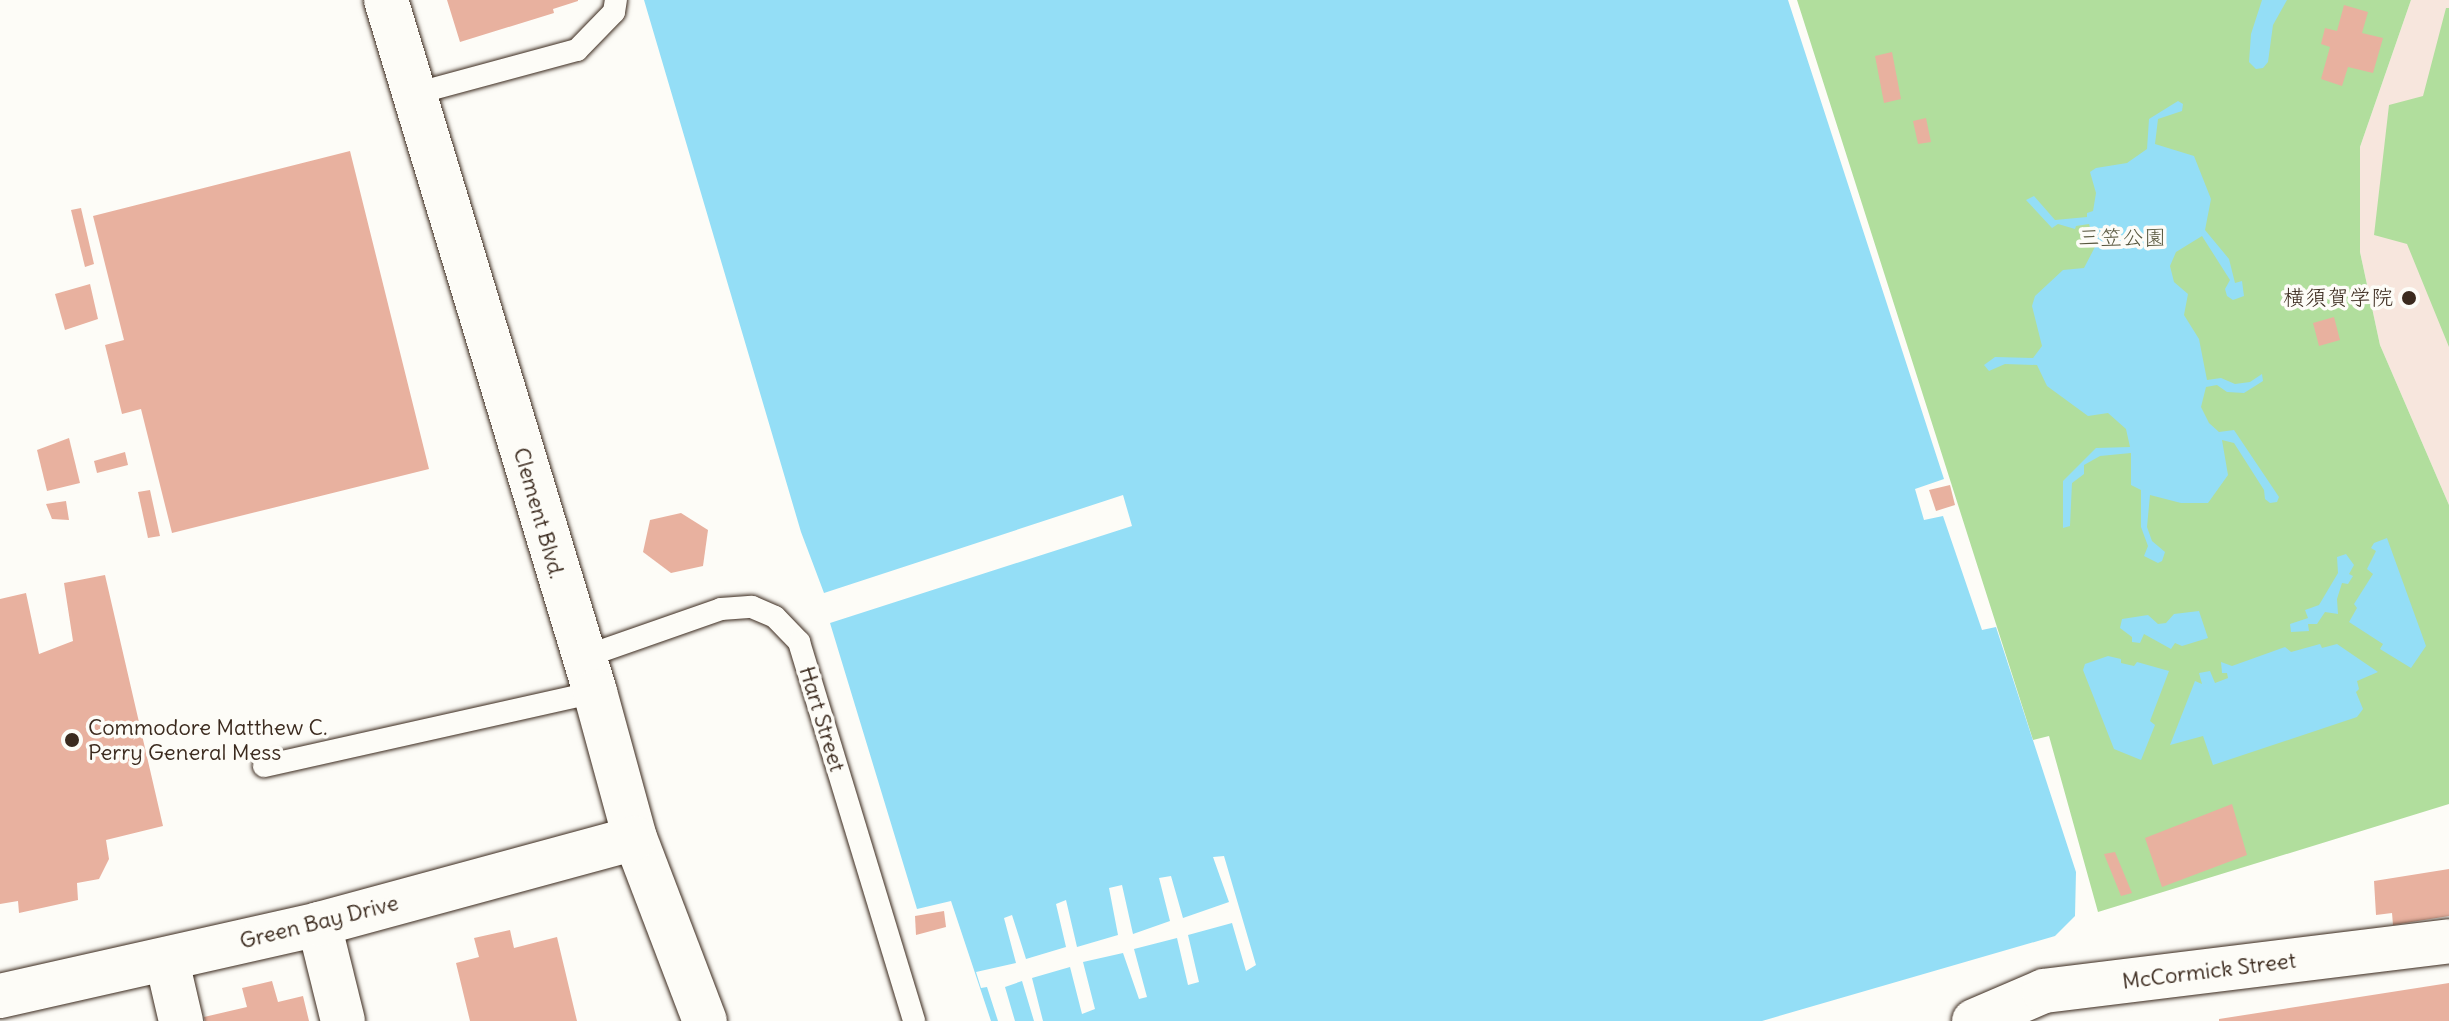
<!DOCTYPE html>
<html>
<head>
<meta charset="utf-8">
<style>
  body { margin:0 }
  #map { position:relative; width:2449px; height:1021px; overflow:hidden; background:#fdfcf7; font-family:Delius,"Klee One",sans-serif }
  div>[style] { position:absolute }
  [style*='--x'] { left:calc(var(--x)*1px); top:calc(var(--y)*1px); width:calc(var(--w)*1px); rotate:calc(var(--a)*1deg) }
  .built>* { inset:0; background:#f7e6dd }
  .green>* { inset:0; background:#b1de9d }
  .water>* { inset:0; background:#94def6 }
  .pier>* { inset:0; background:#fdfcf7 }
  .building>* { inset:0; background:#e8b19f }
  .roads { filter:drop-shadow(0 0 2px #3b2a1e) drop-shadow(0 0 2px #3b2a1e) }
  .lane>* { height:22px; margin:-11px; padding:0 11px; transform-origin:11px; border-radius:11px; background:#fdfcf7 }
  .street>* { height:44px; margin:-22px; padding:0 22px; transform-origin:22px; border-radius:22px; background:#fdfcf7 }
  .dots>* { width:22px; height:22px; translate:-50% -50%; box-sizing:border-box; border:4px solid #fdfcf7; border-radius:50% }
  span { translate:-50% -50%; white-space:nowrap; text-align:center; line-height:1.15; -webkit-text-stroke:7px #fdfcf7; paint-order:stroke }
  .park-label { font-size:22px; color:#58573e }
  .poi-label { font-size:22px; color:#3b2a1e }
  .right { translate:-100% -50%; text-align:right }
  .left { translate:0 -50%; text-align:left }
  .street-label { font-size:22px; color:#3b2a1e }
</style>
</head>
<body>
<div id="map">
  <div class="built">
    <i style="clip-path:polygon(2411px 0,2449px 0,2449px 505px,2380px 345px,2360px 252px,2360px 147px)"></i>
  </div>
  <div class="green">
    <i style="clip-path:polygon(1797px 0,2411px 0,2360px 147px,2360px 252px,2380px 345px,2449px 505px,2449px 804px,2098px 912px,2049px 736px,2033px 740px)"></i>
    <i style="clip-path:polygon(2446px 8px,2449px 8px,2449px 347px,2407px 244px,2374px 235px,2389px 105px,2423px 96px)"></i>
  </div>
  <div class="water">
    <i style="clip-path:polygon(644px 0,1788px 0,1944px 479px,1915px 489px,1924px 520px,1943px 516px,1982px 630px,1996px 627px,2076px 872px,2075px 916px,2055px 936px,1762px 1021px,991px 1021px,951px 901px,917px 909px,830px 623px,1132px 526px,1123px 495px,824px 593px,801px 532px)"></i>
    <i style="clip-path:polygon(2262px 0,2287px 0,2273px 25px,2268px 62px,2263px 68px,2256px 69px,2249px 62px,2251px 34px)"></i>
    <i style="clip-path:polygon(2178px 101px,2183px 104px,2182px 111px,2158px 119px,2155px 144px,2194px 156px,2211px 199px,2205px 230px,2229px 259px,2235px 283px,2242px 281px,2244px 296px,2233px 300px,2227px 296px,2225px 289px,2230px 280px,2202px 236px,2176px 252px,2170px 266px,2174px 282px,2188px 294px,2184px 315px,2199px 339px,2207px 380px,2221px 378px,2235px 384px,2250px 382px,2262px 374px,2263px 381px,2244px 393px,2227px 392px,2217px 385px,2206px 387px,2201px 407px,2209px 423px,2219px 432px,2234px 430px,2279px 497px,2277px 502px,2270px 503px,2265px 499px,2264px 490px,2234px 443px,2222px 440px,2228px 475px,2208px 503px,2181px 503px,2150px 495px,2147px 527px,2152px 541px,2165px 552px,2162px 561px,2158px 563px,2144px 556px,2148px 546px,2141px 527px,2141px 490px,2131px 485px,2131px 453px,2100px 456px,2084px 465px,2084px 474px,2072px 483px,2070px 526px,2063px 528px,2063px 481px,2096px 448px,2130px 447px,2126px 429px,2108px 413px,2088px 416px,2047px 386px,2037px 365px,2005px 364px,1989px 371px,1984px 365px,1995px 357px,2033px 358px,2042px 346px,2032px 306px,2035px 296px,2063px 270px,2084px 268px,2096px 245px,2089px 224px,2076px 226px,2075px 229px,2058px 224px,2052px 228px,2026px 200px,2034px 196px,2055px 220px,2087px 217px,2087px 213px,2093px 211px,2096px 193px,2090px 172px,2096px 168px,2127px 163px,2147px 149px,2149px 119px)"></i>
    <i style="clip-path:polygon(2387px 538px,2426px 646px,2411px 668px,2380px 649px,2383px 644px,2349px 622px,2357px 608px,2354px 604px,2373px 574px,2367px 569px,2376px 551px,2371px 548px,2374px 543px)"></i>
    <i style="clip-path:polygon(2346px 554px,2354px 565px,2349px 574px,2353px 576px,2348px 584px,2342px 583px,2337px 599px,2338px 614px,2325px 612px,2317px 624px,2308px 624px,2309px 631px,2291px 632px,2290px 624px,2308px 618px,2305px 610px,2319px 605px,2338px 573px,2337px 557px)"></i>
    <i style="clip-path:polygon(2199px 611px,2208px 638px,2182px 646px,2175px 643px,2171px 649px,2144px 634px,2140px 643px,2132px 642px,2132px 637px,2120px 628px,2122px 619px,2148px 615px,2158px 624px,2166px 623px,2174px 614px)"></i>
    <i style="clip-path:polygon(2320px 644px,2322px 648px,2337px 644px,2378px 672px,2357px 681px,2359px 689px,2356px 692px,2363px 709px,2357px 717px,2213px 765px,2203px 736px,2170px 745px,2195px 681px,2202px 684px,2199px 673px,2210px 671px,2215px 683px,2228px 678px,2227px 673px,2222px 673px,2221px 662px,2232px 666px,2285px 647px,2291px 652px)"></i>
    <i style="clip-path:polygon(2108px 656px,2121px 659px,2121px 663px,2134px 666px,2137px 662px,2169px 671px,2150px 721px,2155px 725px,2141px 760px,2114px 749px,2083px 670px,2085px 664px)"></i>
  </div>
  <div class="pier">
    <i style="clip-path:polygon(1224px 856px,1256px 965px,1246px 971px,1232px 923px,1188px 935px,1199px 982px,1188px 985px,1177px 938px,1134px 949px,1147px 997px,1139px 999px,1123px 953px,1083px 962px,1095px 1009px,1082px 1014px,1070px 967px,1032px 978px,1043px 1021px,1034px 1021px,1022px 981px,1005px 987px,1015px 1021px,998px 1021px,987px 987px,981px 988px,976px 972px,1016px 963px,1004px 918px,1012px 915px,1026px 959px,1066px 947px,1056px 904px,1066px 900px,1077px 947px,1118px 935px,1109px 888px,1122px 885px,1133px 934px,1170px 921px,1159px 878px,1171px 876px,1183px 918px,1229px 902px,1213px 857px)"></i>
  </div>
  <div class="building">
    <i style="clip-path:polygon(447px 0,578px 0,578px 1px,553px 9px,554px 13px,460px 42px)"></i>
    <i style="clip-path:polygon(2344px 5px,2368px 12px,2362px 33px,2383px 38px,2373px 73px,2348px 67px,2342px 86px,2321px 79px,2330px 47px,2321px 44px,2325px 28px,2337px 31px)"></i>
    <i style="clip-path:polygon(1892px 52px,1901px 99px,1884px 103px,1875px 56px)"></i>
    <i style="clip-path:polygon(1926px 118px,1931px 142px,1918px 144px,1913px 121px)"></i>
    <i style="clip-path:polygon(350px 151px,429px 469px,172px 533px,141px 409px,122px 414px,105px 345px,124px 340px,93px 216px)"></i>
    <i style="clip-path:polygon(81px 208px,94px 264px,85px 267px,71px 210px)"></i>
    <i style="clip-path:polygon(90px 284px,98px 319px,65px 330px,55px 294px)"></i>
    <i style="clip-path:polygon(2334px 317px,2340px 340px,2319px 346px,2313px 323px)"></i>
    <i style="clip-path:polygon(69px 438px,80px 483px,47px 491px,37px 450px)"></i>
    <i style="clip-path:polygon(125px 452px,128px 465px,97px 473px,94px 461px)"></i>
    <i style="clip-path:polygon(1950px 485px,1955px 505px,1936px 511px,1929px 490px)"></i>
    <i style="clip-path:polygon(150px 490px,160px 536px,148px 538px,138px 492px)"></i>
    <i style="clip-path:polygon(66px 501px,69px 520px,52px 519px,46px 504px)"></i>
    <i style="clip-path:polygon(681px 513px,708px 530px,703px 566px,671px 573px,643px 552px,650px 520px)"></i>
    <i style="clip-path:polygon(105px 575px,163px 826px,106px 840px,109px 859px,99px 879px,77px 883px,78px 900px,19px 913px,18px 901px,0 904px,0 599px,26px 593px,39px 654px,73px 641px,64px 583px)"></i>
    <i style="clip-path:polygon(2232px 804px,2247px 855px,2162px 887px,2145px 838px)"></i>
    <i style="clip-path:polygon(2115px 852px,2132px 893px,2121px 896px,2104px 854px)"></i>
    <i style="clip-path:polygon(2449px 869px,2449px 916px,2393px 925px,2392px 913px,2376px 915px,2374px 881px)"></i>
    <i style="clip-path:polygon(944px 911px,946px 927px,916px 935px,915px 916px)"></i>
    <i style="clip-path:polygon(510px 930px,514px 948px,557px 937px,577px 1021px,470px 1021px,456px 963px,479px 957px,474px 938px)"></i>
    <i style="clip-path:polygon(272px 981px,278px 1002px,303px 996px,309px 1021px,205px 1021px,204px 1017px,247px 1007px,242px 988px)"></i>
    <i style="clip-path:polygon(2449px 983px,2449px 1021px,2219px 1021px,2219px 1019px)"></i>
  </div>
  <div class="roads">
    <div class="lane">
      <i style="--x:414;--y:94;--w:169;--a:-15.1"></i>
      <i style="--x:577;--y:50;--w:53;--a:-45.8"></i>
      <i style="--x:614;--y:12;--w:12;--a:-81"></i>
      <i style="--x:584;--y:657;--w:145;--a:-19.3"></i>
      <i style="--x:721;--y:609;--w:31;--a:-4"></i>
      <i style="--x:752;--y:607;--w:25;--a:23"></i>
      <i style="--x:775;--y:617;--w:35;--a:46"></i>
      <i style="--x:799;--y:642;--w:396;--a:73.1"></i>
      <i style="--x:264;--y:766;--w:339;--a:-12.6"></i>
    </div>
    <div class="street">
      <i style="--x:386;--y:0;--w:723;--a:73.19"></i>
      <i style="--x:595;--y:692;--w:151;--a:74.7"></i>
      <i style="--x:635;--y:838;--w:196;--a:69.1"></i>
      <i style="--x:319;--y:924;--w:100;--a:76.1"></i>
      <i style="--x:167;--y:961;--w:62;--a:76.9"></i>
      <i style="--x:0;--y:996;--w:327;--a:-12.7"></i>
      <i style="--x:319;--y:924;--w:327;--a:-15.2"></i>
      <i style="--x:1974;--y:1021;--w:76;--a:-23.2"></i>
      <i style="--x:2044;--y:991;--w:408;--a:-7"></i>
    </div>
  </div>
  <div class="dots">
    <i style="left:2409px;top:298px;background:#3b2a1e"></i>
    <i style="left:72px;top:740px;background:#3b2a1e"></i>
  </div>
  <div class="park-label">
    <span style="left:2122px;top:238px">三笠公園</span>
  </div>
  <div class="poi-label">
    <span class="right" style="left:2393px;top:298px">横須賀学院</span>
    <span class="left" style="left:88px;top:740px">Commodore Matthew C.<br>Perry General Mess</span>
  </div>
  <div class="street-label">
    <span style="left:539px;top:513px;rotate:74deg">Clement Blvd.</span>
    <span style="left:822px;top:719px;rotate:73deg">Hart Street</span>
    <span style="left:319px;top:922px;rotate:-14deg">Green Bay Drive</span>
    <span style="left:2209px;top:971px;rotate:-7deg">McCormick Street</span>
  </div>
</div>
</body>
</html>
